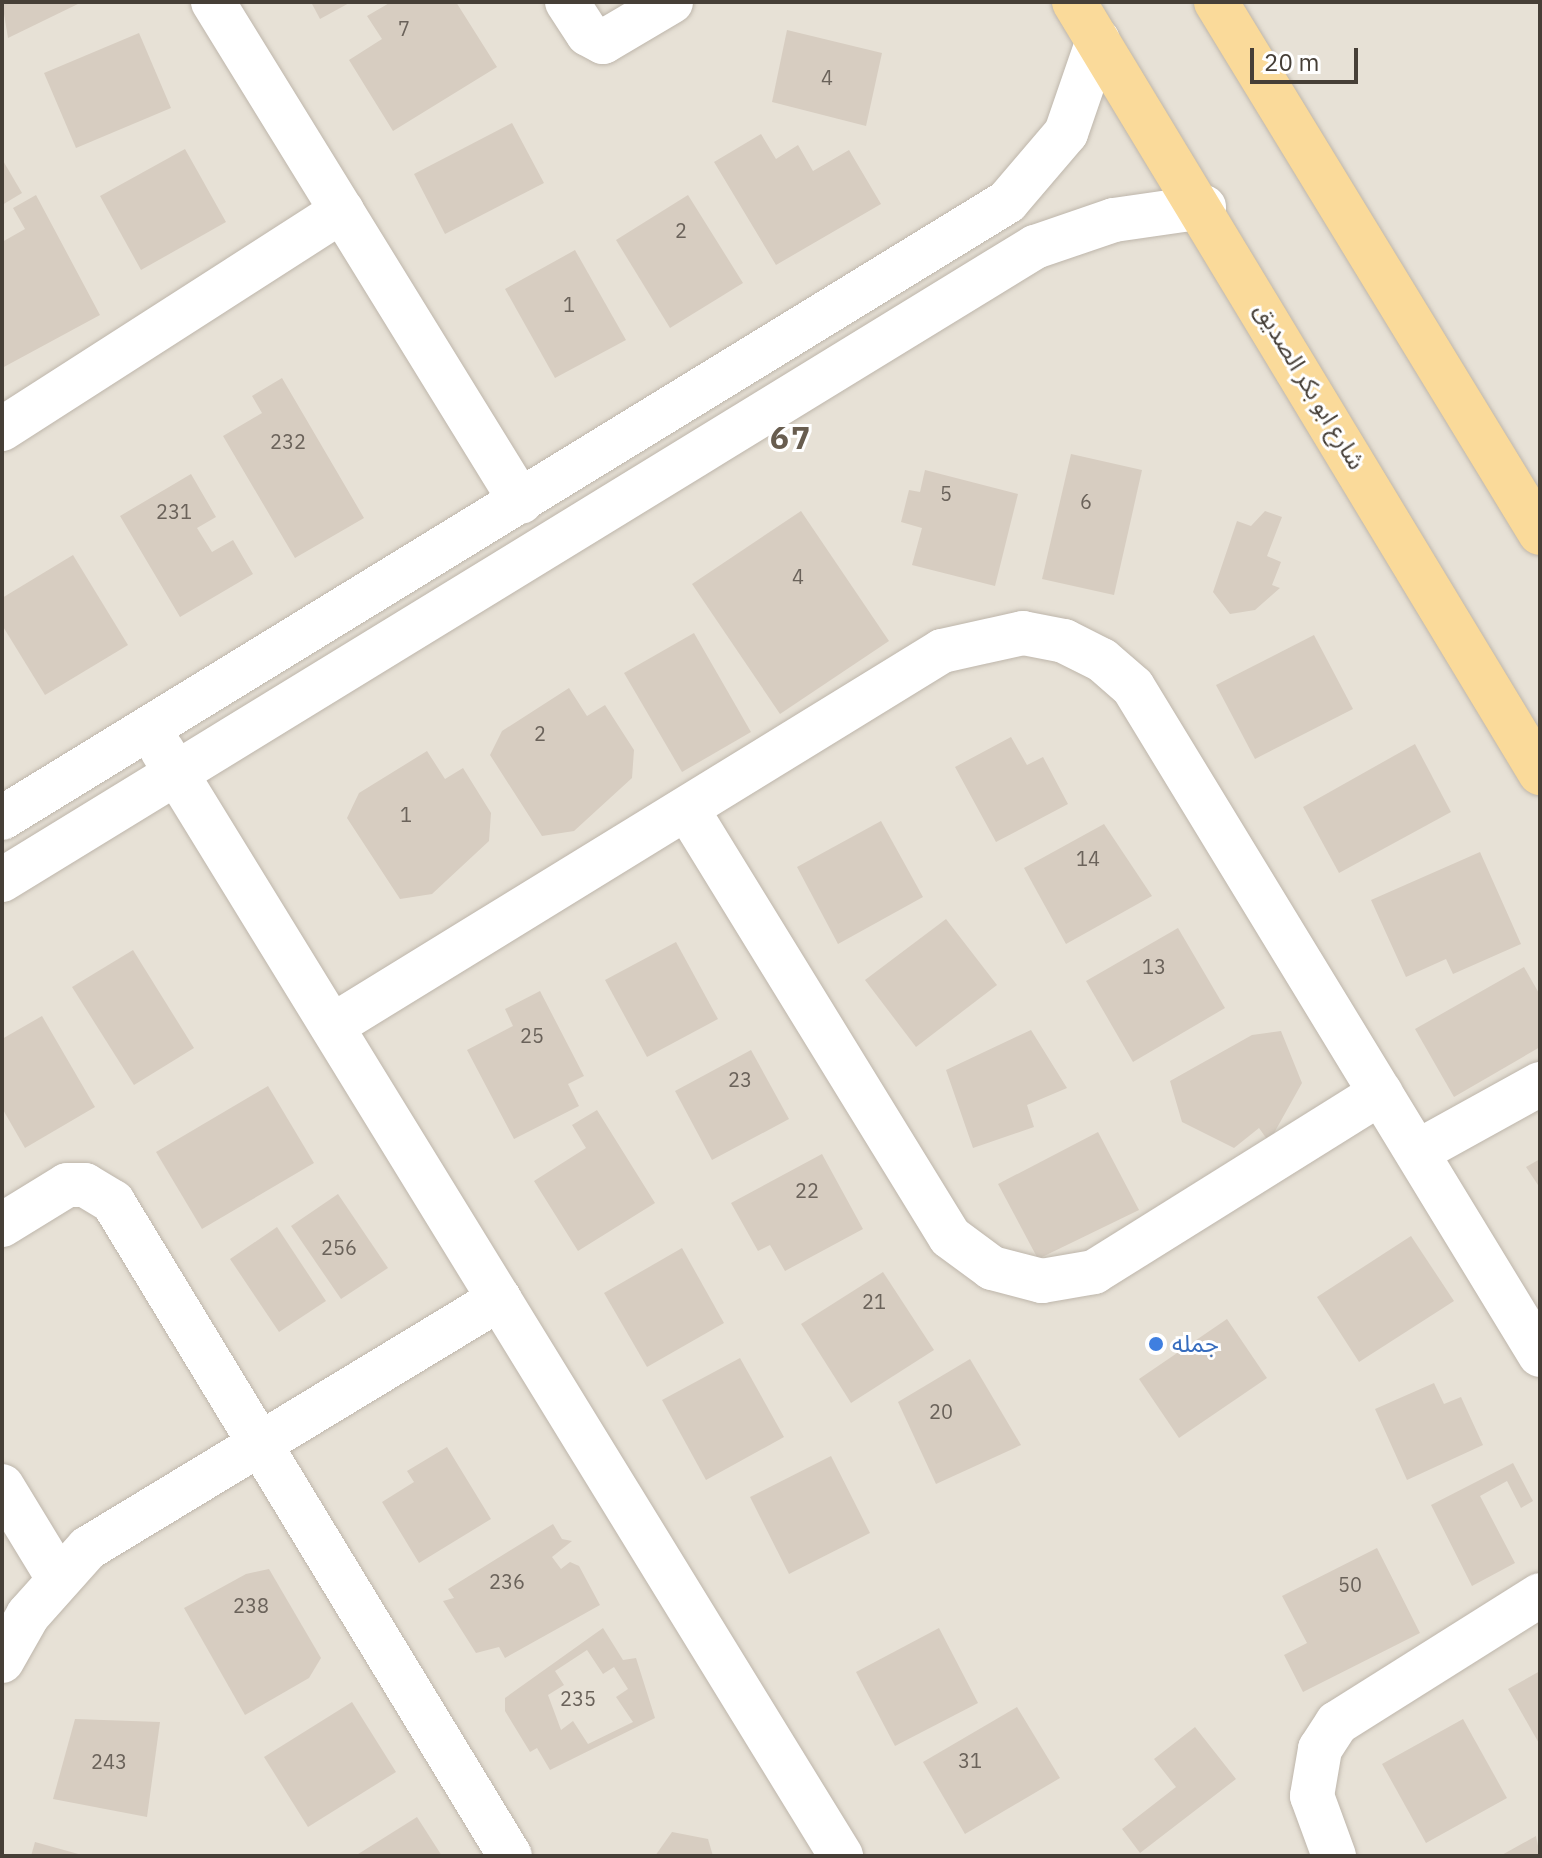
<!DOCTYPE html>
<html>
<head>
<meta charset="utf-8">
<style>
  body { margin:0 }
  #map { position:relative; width:1542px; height:1858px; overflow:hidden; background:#f3efe8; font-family:"IBM Plex Sans","Noto Sans Arabic",sans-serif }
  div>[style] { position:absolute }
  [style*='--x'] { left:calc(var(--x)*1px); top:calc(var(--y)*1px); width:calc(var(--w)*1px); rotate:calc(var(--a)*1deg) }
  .residential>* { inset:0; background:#e7e1d6 }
  .building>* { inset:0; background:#d7cdc1 }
  .roads { filter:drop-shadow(0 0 2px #beb6ab) drop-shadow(0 0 2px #beb6ab) }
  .minor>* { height:44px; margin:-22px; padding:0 22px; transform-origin:22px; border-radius:22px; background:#fff }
  .major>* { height:44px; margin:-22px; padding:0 22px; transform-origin:22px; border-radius:22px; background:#fada9a }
  .dots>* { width:22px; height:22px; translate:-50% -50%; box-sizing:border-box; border:4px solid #fff; border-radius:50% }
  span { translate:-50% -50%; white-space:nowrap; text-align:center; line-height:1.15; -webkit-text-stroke:6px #fff; paint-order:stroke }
  .number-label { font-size:20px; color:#6a625a }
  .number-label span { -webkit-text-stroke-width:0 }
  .street-label { font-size:24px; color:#463f37 }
  .shop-label { font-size:24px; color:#366cbe }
  .left { translate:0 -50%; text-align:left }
  .district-label { font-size:32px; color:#685d4f; font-weight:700; letter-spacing:2px }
  .frame { position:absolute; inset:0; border:4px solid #463f37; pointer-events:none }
  .scale { position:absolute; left:1250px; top:48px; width:108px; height:36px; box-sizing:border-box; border:4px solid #463f37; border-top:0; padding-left:10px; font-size:24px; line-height:28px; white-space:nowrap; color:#463f37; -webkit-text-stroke:6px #fff; paint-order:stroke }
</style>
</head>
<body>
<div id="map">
  <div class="residential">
    <i style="clip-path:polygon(2px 2px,1540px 2px,1540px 1856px,2px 1856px)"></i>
  </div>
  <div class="building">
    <i style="clip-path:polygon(2px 2px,82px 2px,8px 38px)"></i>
    <i style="clip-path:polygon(311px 2px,351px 2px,320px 19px)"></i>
    <i style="clip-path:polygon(391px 2px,456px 2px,497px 67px,393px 131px,349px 60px,382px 39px,367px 16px)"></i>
    <i style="clip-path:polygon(787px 30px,882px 53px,866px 126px,772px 102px)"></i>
    <i style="clip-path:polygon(139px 33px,171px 108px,76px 148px,44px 73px)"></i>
    <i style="clip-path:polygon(512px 123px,544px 183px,445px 234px,414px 174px)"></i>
    <i style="clip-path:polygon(761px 134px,776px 159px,798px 145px,813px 171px,849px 150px,881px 204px,776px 265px,714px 162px)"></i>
    <i style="clip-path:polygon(185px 149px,226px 222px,141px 270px,100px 196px)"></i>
    <i style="clip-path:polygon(2px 159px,22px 193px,2px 205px)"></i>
    <i style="clip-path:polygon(36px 195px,100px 315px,2px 368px,2px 242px,25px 229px,13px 208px)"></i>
    <i style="clip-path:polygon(688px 195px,743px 283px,670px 328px,616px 240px)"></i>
    <i style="clip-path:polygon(575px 250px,626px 340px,555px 378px,505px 289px)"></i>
    <i style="clip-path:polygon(282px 378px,364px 518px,295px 558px,223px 436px,262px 413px,252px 396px)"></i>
    <i style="clip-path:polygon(1071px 454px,1142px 470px,1114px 595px,1042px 579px)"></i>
    <i style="clip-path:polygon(925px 470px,1018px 494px,995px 586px,912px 565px,922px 528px,901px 522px,909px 490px,920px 492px)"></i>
    <i style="clip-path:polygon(191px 474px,216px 517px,197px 528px,212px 552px,233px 540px,253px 574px,180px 617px,120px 516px)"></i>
    <i style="clip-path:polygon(801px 511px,889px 641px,780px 714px,692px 584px)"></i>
    <i style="clip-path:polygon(1265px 511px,1282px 517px,1267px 556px,1281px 562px,1272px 585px,1280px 588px,1255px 610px,1230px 614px,1213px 592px,1237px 521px,1251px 526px)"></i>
    <i style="clip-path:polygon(73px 555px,128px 645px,45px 695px,2px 625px,2px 598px)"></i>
    <i style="clip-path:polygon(694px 633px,751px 732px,682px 772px,624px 673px)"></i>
    <i style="clip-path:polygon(1314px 635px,1353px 709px,1255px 759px,1216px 685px)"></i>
    <i style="clip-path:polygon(569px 688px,587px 716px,605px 705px,634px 750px,632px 778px,574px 831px,542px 836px,490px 755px,502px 731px)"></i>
    <i style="clip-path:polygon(1011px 737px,1027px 765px,1043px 757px,1068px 804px,996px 842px,955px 767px)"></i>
    <i style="clip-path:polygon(1415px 744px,1451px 812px,1339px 873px,1303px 807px)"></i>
    <i style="clip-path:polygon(427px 751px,445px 779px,463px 768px,491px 813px,489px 841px,432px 894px,400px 899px,347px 818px,359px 793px)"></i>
    <i style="clip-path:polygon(881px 821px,923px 897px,838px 944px,797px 867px)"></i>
    <i style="clip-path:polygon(1104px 824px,1152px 896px,1066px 944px,1024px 868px)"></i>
    <i style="clip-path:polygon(1480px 852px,1521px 944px,1453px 974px,1446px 959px,1406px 977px,1371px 900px)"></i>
    <i style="clip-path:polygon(946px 919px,997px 985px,916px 1047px,865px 980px)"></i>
    <i style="clip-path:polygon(1178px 928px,1225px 1008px,1133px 1062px,1086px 981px)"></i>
    <i style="clip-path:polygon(676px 942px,718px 1019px,647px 1057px,605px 980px)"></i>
    <i style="clip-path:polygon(133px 950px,194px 1048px,134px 1085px,72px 987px)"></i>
    <i style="clip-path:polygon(1524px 967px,1540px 995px,1540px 1047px,1454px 1097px,1415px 1029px)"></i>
    <i style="clip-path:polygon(540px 991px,584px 1076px,568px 1084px,579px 1106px,514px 1139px,467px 1050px,513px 1026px,505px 1009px)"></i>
    <i style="clip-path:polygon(42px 1016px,95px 1107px,25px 1148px,2px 1108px,2px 1039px)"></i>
    <i style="clip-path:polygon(1031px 1030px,1067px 1088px,1027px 1105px,1034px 1127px,973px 1148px,946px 1070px)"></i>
    <i style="clip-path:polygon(1281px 1031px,1302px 1083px,1269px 1142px,1259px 1128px,1234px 1148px,1182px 1122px,1170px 1081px,1252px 1035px)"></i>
    <i style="clip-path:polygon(751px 1050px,789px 1119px,712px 1160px,675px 1091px)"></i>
    <i style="clip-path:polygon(268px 1086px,314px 1163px,202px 1229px,156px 1152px)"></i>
    <i style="clip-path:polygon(597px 1110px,655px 1203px,578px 1251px,534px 1181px,586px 1148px,572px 1125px)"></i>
    <i style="clip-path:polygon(1098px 1132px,1139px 1210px,1038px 1259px,998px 1184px)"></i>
    <i style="clip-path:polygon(822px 1154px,863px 1229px,785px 1271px,770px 1245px,758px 1251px,731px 1203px)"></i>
    <i style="clip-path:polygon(1540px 1159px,1540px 1188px,1526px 1167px)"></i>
    <i style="clip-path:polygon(338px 1194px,388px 1268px,341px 1299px,291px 1226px)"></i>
    <i style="clip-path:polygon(277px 1227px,326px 1301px,279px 1332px,230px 1259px)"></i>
    <i style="clip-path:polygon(1411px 1236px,1454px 1301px,1359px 1362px,1317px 1297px)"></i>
    <i style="clip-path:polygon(682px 1248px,724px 1323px,647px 1367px,604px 1293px)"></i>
    <i style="clip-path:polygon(883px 1272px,934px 1350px,851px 1403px,801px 1324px)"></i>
    <i style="clip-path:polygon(1227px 1319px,1267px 1378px,1179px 1438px,1139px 1379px)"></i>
    <i style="clip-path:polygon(740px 1358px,784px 1437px,706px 1480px,662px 1400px)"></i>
    <i style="clip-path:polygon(970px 1359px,1021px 1445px,936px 1484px,898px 1402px)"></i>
    <i style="clip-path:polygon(1434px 1383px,1444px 1404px,1461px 1397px,1483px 1445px,1407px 1480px,1375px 1409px)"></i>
    <i style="clip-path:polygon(447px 1447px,491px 1519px,419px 1563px,382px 1502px,414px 1482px,407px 1471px)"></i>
    <i style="clip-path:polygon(831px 1456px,870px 1533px,789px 1574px,750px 1497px)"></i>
    <i style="clip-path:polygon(1513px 1463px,1533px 1501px,1521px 1508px,1507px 1481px,1480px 1496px,1515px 1563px,1472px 1586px,1431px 1505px)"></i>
    <i style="clip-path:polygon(553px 1524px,562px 1539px,572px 1541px,552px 1557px,561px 1569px,570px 1562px,579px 1566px,600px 1605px,505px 1658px,499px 1647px,476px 1653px,443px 1601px,454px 1598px,448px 1589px)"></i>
    <i style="clip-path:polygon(1377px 1548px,1420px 1633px,1303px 1692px,1284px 1655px,1307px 1643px,1282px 1596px)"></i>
    <i style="clip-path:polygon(269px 1569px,321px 1658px,309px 1678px,245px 1715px,184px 1608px,246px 1574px)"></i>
    <i style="clip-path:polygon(evenodd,603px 1628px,623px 1660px,636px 1658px,655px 1718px,550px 1770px,537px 1748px,530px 1752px,505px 1711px,505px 1698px,603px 1628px,587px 1650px,603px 1674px,614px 1667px,628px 1689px,616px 1697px,633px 1722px,588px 1744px,573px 1721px,561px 1730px,548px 1695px,564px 1685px,555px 1671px,587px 1650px)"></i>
    <i style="clip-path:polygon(939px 1628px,978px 1703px,895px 1746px,856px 1672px)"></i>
    <i style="clip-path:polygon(1540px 1671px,1540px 1745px,1508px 1689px)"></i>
    <i style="clip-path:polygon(352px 1702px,396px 1772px,308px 1827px,264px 1757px)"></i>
    <i style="clip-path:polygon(1017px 1707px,1060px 1778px,965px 1834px,923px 1762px)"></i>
    <i style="clip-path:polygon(75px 1719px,160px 1722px,147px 1817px,53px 1799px)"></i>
    <i style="clip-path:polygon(1463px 1719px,1507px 1798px,1426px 1843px,1382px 1764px)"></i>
    <i style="clip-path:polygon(1195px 1727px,1236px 1779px,1140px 1853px,1122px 1829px,1176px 1787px,1154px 1759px)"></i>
    <i style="clip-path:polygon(417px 1817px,442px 1856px,355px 1856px)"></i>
    <i style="clip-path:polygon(672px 1832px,708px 1839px,713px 1856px,655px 1856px)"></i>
    <i style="clip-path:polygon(1536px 1836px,1540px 1856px,1500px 1856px)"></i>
    <i style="clip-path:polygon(35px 1842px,82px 1855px,82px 1856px,31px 1856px)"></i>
  </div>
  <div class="roads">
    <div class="minor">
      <i style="--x:213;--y:2;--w:587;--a:58.37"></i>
      <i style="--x:567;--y:2;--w:38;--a:57"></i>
      <i style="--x:588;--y:34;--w:17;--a:28"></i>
      <i style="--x:603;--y:42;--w:79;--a:-30.5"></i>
      <i style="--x:2;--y:429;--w:404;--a:-32.7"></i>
      <i style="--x:162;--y:750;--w:1298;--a:58.45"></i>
      <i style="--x:687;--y:809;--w:502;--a:58.43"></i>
      <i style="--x:950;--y:1237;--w:52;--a:36.4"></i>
      <i style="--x:992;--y:1268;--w:52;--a:14.6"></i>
      <i style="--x:1042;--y:1281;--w:53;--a:-9.8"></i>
      <i style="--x:1094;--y:1272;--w:338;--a:-32"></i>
      <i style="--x:2;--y:818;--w:1179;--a:-31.51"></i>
      <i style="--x:1007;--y:202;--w:91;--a:-49.5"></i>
      <i style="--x:1066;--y:133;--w:98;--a:-71"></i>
      <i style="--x:2;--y:880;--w:1212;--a:-31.5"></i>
      <i style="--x:1035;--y:247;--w:83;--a:-18.9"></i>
      <i style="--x:1114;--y:220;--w:91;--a:-8.2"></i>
      <i style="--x:332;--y:1026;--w:716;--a:-31.58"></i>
      <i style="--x:942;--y:651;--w:83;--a:-12.5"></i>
      <i style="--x:1023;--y:633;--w:42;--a:11"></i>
      <i style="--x:1064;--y:641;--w:42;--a:26.6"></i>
      <i style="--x:1102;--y:660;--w:41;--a:41.1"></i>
      <i style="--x:1133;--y:687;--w:782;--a:58.65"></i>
      <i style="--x:1417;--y:1152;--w:141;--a:-28.9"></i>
      <i style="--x:2;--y:1225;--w:76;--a:-31.6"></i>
      <i style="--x:67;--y:1185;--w:18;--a:0"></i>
      <i style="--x:85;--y:1185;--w:33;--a:31"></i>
      <i style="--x:113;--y:1202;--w:765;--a:58.74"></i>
      <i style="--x:2;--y:1486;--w:108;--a:58.7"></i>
      <i style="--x:2;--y:1661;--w:53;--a:-60.5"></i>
      <i style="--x:28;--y:1615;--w:90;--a:-48.2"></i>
      <i style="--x:88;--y:1548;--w:481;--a:-31.2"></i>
      <i style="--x:1334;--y:1856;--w:64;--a:-110.1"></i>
      <i style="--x:1312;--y:1796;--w:48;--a:-80.3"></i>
      <i style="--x:1320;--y:1749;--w:31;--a:-57"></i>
      <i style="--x:1337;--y:1723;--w:240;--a:-32.2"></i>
    </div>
    <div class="major">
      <i style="--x:1074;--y:2;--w:901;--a:58.85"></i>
      <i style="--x:1216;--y:2;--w:622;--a:58.61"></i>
    </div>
  </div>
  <div class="dots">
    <i style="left:1156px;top:1344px;background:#3f7fe0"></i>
  </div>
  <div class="number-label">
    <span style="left:404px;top:28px">7</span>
    <span style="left:827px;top:77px">4</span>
    <span style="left:681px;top:230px">2</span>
    <span style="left:569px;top:304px">1</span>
    <span style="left:288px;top:441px">232</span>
    <span style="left:946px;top:493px">5</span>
    <span style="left:1086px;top:501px">6</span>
    <span style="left:174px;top:511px">231</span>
    <span style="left:798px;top:576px">4</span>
    <span style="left:540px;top:733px">2</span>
    <span style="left:406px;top:814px">1</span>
    <span style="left:1088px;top:858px">14</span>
    <span style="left:1154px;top:966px">13</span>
    <span style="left:532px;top:1035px">25</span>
    <span style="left:740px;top:1079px">23</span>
    <span style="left:807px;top:1190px">22</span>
    <span style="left:339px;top:1247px">256</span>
    <span style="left:874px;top:1301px">21</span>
    <span style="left:941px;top:1411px">20</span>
    <span style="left:507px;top:1581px">236</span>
    <span style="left:1350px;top:1584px">50</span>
    <span style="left:251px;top:1605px">238</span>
    <span style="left:578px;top:1698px">235</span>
    <span style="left:970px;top:1760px">31</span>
    <span style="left:109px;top:1761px">243</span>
  </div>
  <div class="street-label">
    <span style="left:1310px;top:386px;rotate:59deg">شارع ابو بكر الصديق</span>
  </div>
  <div class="shop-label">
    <span class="left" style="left:1172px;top:1344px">جمله</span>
  </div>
  <div class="district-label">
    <span style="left:791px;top:437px">67</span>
  </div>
  <div class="frame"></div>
  <div class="scale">20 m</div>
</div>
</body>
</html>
